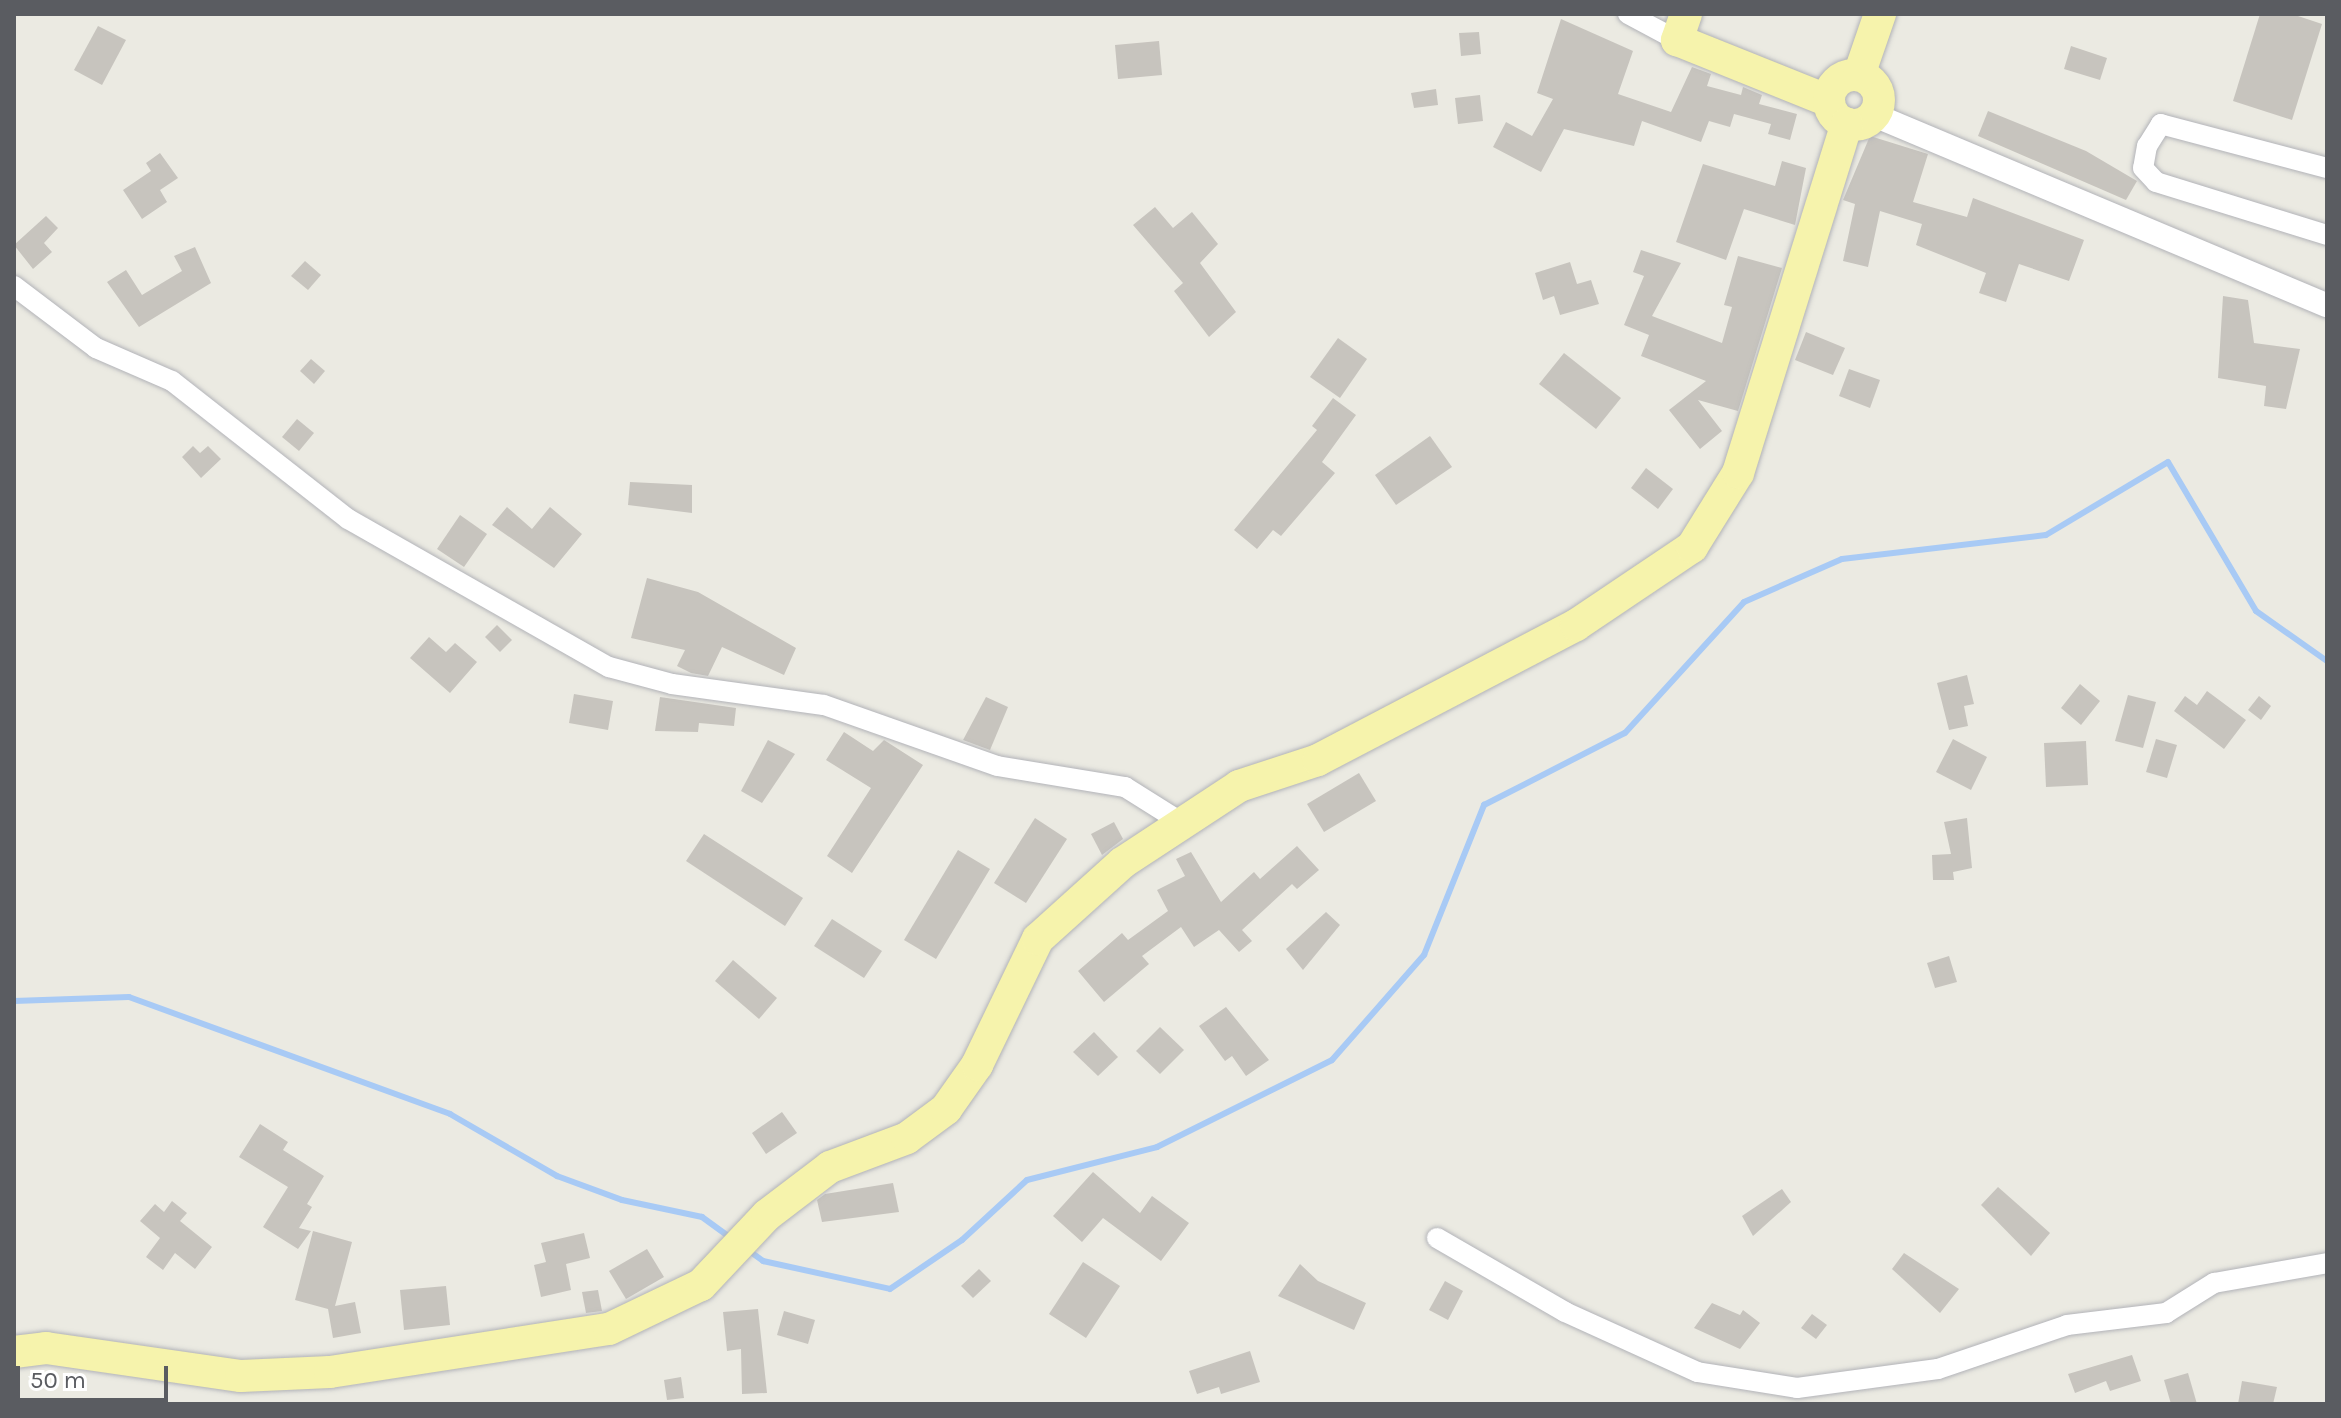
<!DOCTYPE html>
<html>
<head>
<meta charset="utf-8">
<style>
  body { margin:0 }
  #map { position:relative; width:2341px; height:1418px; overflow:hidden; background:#ebeae2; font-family:Karla,sans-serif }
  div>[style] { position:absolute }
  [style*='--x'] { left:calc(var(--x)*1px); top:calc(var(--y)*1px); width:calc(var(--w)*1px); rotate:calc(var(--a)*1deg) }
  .stream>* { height:6px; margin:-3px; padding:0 3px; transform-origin:3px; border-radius:3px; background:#a8caf5 }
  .building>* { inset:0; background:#c7c4be }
  .roads { filter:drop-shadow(0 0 2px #b2b3b8) drop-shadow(0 0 2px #b2b3b8) }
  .minor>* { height:20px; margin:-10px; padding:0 10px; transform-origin:10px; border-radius:10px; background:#fff }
  .tertiary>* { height:24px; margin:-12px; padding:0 12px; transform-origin:12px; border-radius:12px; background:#fff }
  .primary>* { height:32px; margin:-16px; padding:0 16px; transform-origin:16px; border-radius:16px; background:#f6f3ac }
  .primary>.ring { margin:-16px; padding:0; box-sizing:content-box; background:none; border:32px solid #f6f3ac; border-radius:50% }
  span { translate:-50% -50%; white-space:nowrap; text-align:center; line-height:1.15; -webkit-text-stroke:8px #fff; paint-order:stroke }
  .frame { position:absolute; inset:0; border:16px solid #5a5c61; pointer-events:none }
  .scale { position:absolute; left:16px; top:1366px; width:152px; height:36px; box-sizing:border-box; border:4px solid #5a5c61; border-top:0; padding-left:10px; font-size:24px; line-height:28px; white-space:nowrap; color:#5a5c61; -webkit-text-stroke:6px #fff; paint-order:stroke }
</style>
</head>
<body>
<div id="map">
  <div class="stream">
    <i style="--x:14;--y:1001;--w:115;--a:-2"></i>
    <i style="--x:129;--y:997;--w:342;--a:20"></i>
    <i style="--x:450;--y:1114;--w:124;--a:30.1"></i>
    <i style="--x:557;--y:1176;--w:69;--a:20.3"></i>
    <i style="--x:622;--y:1200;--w:82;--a:12"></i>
    <i style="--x:702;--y:1217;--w:37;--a:36"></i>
    <i style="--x:748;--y:1250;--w:19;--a:36"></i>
    <i style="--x:763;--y:1261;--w:130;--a:12.4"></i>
    <i style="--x:890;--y:1289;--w:87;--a:-34.2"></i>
    <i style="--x:962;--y:1240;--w:88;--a:-42.7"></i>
    <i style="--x:1027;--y:1180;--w:134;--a:-14.2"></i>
    <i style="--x:1157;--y:1147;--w:195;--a:-26.4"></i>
    <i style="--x:1332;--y:1060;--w:140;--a:-48.8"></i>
    <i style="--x:1424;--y:955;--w:162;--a:-68.2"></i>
    <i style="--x:1484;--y:805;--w:158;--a:-27.1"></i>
    <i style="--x:1625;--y:733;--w:177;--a:-47.7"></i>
    <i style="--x:1744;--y:602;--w:107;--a:-23.7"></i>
    <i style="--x:1842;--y:559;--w:205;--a:-6.7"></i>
    <i style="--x:2046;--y:535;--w:142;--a:-30.9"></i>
    <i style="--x:2168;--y:462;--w:173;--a:59.4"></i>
    <i style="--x:2256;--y:611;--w:87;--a:35.2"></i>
  </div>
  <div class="building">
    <i style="clip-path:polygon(2260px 14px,2292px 14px,2322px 24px,2292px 120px,2233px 101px)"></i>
    <i style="clip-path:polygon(1561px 19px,1633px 51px,1618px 94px,1671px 112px,1692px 67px,1711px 74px,1707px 86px,1741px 95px,1743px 87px,1762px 95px,1759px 104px,1797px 114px,1790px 140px,1768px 134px,1771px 124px,1734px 114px,1730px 127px,1709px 121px,1701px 142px,1642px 121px,1634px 146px,1564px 129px,1541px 172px,1493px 147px,1506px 122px,1532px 136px,1553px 99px,1537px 93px)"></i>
    <i style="clip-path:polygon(98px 26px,126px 40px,102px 85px,74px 70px)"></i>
    <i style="clip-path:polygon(1479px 32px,1481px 54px,1461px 56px,1459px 33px)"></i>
    <i style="clip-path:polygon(1159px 41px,1162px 75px,1118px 79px,1115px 45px)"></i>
    <i style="clip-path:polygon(2071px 46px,2107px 58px,2100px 80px,2064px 69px)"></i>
    <i style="clip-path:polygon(1436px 89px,1438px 105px,1414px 108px,1411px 93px)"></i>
    <i style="clip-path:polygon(1480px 95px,1483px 121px,1458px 124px,1455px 98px)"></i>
    <i style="clip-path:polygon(1988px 111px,2086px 151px,2137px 181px,2126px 200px,1978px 136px)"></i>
    <i style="clip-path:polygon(1870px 136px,1928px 154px,1913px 202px,1967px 217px,1973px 198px,2084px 240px,2069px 281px,2019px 264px,2006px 302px,1979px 293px,1986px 273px,1916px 245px,1922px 224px,1880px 211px,1868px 267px,1843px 261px,1855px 204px,1843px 200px)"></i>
    <i style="clip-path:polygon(160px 153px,178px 178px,160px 190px,167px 202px,142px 219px,123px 190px,151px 171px,146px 163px)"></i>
    <i style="clip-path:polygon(1782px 161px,1806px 168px,1795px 225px,1744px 209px,1726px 260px,1676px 242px,1703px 164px,1775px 186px)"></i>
    <i style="clip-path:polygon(1155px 207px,1173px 228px,1192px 212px,1218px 244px,1200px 263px,1236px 312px,1209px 337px,1174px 291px,1183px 283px,1133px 225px)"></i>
    <i style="clip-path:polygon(46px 216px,58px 228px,44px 243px,52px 252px,33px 269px,14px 245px)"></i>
    <i style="clip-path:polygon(195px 247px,211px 283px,139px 327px,107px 282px,126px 270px,142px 295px,182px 271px,174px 256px)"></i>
    <i style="clip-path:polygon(1641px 250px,1681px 263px,1652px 316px,1722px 343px,1732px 307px,1724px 305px,1738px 256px,1782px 268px,1738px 411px,1698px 400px,1722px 431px,1700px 449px,1669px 410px,1706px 381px,1641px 356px,1649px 335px,1624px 325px,1644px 276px,1633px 272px)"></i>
    <i style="clip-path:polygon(305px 261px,321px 275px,308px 290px,291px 276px)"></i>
    <i style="clip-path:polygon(1570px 262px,1577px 284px,1591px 280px,1599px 304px,1560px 315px,1554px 296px,1543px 300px,1535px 273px)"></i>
    <i style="clip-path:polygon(2223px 296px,2248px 300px,2254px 343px,2300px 349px,2286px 409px,2264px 406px,2266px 386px,2218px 378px)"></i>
    <i style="clip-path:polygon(1806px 332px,1845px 348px,1833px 375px,1795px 360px)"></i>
    <i style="clip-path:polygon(1338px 338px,1367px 359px,1340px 398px,1310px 377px)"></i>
    <i style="clip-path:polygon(1564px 353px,1621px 398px,1596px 429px,1539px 384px)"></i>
    <i style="clip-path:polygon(311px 359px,325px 371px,314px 384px,300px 371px)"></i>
    <i style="clip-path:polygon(1849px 369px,1880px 380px,1870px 408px,1839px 396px)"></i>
    <i style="clip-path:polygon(1333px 398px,1356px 415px,1322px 462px,1335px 473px,1281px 536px,1273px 530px,1257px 549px,1234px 530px,1317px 430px,1312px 426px)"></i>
    <i style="clip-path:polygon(297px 419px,314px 433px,299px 451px,282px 437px)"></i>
    <i style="clip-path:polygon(1430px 436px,1452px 467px,1396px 505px,1375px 475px)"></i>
    <i style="clip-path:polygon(193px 446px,200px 453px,208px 446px,221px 459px,201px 478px,182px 457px)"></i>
    <i style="clip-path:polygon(1646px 468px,1673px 489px,1658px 509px,1631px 488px)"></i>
    <i style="clip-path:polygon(630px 482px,692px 485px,692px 513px,628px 505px)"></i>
    <i style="clip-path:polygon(507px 507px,532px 529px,550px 507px,582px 534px,554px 568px,492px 525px)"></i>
    <i style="clip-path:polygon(460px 515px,487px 534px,464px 567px,437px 549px)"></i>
    <i style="clip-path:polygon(647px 578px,698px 592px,796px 648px,784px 675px,722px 647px,708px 676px,691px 673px,677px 666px,685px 650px,631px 638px)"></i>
    <i style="clip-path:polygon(497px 625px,512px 640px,500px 652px,485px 637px)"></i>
    <i style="clip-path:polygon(429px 637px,446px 652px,455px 643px,477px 662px,450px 693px,410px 658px)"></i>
    <i style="clip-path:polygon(1967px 675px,1974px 704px,1964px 706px,1968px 726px,1949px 730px,1937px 683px)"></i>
    <i style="clip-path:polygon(2080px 684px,2100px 701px,2081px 725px,2061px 708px)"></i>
    <i style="clip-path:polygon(2207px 691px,2246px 720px,2224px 749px,2174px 711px,2185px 696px,2197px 705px)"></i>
    <i style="clip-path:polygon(574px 694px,613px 701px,608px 730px,569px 723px)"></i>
    <i style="clip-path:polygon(2128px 695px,2156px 702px,2143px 748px,2115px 741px)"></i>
    <i style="clip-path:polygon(2259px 696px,2271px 706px,2261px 720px,2248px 710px)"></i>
    <i style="clip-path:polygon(660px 697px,736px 708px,734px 726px,699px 723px,698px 732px,655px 731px)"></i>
    <i style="clip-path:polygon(986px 697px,1008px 707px,990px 750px,963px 740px)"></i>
    <i style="clip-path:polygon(844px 732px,873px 751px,884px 740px,923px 765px,852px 873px,827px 856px,871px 788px,826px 760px)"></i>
    <i style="clip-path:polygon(1953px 739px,1987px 757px,1971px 790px,1936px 772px)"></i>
    <i style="clip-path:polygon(2156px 739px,2177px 745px,2167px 778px,2146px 772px)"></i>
    <i style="clip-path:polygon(768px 740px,795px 754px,762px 803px,741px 791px)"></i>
    <i style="clip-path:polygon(2086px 741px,2088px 785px,2046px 787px,2044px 743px)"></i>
    <i style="clip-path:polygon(1359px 773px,1376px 801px,1324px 832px,1307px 804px)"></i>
    <i style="clip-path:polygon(1035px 818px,1067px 839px,1026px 903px,994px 883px)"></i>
    <i style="clip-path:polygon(1967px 818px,1972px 868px,1953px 872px,1954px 880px,1933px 880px,1932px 855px,1951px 854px,1944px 822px)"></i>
    <i style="clip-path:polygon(1114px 822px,1123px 839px,1102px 855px,1091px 834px)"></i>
    <i style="clip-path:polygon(704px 834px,803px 898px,785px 926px,686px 861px)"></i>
    <i style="clip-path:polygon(1297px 846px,1319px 870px,1297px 889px,1292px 884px,1242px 930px,1252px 941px,1239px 952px,1219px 930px,1194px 947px,1181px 927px,1142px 956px,1149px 964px,1104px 1002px,1078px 971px,1122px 933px,1128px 940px,1168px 911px,1157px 890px,1185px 876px,1176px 859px,1191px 852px,1221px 902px,1254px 872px,1260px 879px)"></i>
    <i style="clip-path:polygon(958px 850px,990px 869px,936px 959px,904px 940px)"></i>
    <i style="clip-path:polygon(1326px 912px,1340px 925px,1303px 970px,1286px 949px)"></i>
    <i style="clip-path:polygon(832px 919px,882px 951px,864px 978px,814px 946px)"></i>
    <i style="clip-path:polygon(1949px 956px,1957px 982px,1935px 988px,1927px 963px)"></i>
    <i style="clip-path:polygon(733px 960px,777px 998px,759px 1019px,715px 981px)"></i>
    <i style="clip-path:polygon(1226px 1007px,1269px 1060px,1246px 1076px,1232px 1056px,1225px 1061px,1199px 1026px)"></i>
    <i style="clip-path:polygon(1160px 1027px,1184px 1050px,1160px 1074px,1136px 1051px)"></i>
    <i style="clip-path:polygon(1094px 1032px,1118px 1057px,1098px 1076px,1073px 1052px)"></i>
    <i style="clip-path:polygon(782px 1112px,797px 1133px,766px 1154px,752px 1133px)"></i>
    <i style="clip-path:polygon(260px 1124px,288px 1142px,283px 1150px,324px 1176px,307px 1204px,312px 1207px,299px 1228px,311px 1231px,298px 1249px,263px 1227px,288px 1187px,239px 1157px)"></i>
    <i style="clip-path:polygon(1093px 1172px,1140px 1213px,1152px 1196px,1189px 1223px,1161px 1261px,1103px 1218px,1082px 1242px,1053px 1216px)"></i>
    <i style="clip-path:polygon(893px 1183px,899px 1212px,822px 1222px,817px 1200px,825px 1194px)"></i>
    <i style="clip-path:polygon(1998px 1187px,2050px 1233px,2031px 1256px,1981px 1205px)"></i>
    <i style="clip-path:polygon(1782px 1189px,1791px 1202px,1753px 1236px,1742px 1216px)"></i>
    <i style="clip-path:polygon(172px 1201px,187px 1213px,180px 1221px,212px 1247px,195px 1269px,175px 1253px,163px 1270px,146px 1257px,160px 1238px,140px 1221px,155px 1204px,164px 1212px)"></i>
    <i style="clip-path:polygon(313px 1231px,352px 1242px,335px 1306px,355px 1302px,361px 1333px,333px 1338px,328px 1309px,295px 1300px)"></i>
    <i style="clip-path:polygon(584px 1233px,590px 1258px,566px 1264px,571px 1290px,541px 1297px,534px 1265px,546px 1262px,541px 1243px)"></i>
    <i style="clip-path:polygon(647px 1249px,664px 1277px,626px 1299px,609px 1271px)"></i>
    <i style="clip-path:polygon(1904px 1253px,1959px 1289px,1940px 1313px,1892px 1269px)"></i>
    <i style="clip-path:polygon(1083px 1262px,1120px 1286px,1086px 1338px,1049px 1314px)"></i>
    <i style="clip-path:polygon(1300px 1264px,1318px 1281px,1366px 1303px,1354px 1330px,1278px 1296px)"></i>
    <i style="clip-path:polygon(979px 1269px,991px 1281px,973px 1298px,961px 1286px)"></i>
    <i style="clip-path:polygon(1445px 1281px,1463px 1291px,1448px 1320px,1429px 1310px)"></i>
    <i style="clip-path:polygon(446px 1286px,450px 1325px,404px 1330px,400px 1290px)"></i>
    <i style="clip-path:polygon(598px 1290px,602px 1311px,586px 1313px,582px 1292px)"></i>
    <i style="clip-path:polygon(1712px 1303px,1740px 1315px,1743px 1310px,1760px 1323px,1740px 1349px,1694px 1328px)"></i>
    <i style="clip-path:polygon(758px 1309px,767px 1393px,742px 1394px,741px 1349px,727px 1351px,723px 1312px)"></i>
    <i style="clip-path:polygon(784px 1311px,815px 1320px,808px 1344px,777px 1335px)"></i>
    <i style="clip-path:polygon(1812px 1314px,1827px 1325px,1816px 1339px,1801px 1328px)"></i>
    <i style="clip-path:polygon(1250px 1351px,1260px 1382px,1221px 1394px,1219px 1387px,1197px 1394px,1189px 1371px)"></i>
    <i style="clip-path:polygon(2132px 1355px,2141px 1381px,2110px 1391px,2106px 1381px,2075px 1393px,2068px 1374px)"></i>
    <i style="clip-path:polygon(2188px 1373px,2197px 1404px,2171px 1404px,2164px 1380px)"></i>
    <i style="clip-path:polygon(681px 1377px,684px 1398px,667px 1400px,664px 1380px)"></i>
    <i style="clip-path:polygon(2242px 1381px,2277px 1387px,2273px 1404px,2238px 1404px)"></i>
  </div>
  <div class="roads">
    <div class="minor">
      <i style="--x:1628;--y:14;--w:55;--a:28"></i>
      <i style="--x:2327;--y:168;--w:172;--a:-165.2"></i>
      <i style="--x:2161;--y:124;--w:26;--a:122"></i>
      <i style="--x:2147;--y:146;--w:22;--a:100"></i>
      <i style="--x:2143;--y:168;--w:19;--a:47"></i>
      <i style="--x:2156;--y:182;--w:179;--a:17.2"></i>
      <i style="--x:14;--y:286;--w:103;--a:37.1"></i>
      <i style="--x:96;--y:348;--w:83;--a:23.5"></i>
      <i style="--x:172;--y:381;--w:224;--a:38.1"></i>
      <i style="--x:348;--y:519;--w:300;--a:29.6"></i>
      <i style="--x:609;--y:667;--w:65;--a:15.1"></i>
      <i style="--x:672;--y:684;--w:153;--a:7.9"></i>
      <i style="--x:824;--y:705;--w:183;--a:19.4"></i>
      <i style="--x:997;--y:766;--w:130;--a:9.3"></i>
      <i style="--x:1125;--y:787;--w:70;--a:32.1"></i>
      <i style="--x:1437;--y:1238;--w:148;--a:30"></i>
      <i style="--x:1565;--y:1312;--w:145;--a:24.4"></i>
      <i style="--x:1697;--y:1372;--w:101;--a:9.1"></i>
      <i style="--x:1797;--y:1388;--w:142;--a:-7.7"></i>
      <i style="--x:1938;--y:1369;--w:136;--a:-18.8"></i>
      <i style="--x:2067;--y:1325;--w:100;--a:-6.9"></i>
      <i style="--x:2166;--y:1313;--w:57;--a:-32"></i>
      <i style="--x:2214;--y:1283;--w:115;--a:-10"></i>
    </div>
    <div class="tertiary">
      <i style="--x:1874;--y:115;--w:491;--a:22.8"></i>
    </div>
    <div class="primary">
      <i style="--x:1686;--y:14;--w:28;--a:109"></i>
      <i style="--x:1677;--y:40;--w:164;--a:21.9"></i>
      <i class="ring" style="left:1829px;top:75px;width:18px;height:18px"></i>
      <i style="--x:1859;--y:75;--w:65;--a:-71"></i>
      <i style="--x:14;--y:1352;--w:32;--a:-7"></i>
      <i style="--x:46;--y:1348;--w:197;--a:8.2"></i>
      <i style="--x:241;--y:1376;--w:89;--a:-2.6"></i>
      <i style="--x:330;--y:1372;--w:282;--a:-8.8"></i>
      <i style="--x:609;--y:1329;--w:102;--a:-25.6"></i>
      <i style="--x:701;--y:1285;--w:96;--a:-46.7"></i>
      <i style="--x:767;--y:1215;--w:79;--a:-37.3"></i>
      <i style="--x:830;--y:1167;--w:82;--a:-20.6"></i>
      <i style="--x:907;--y:1138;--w:49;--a:-36.6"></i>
      <i style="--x:946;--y:1109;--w:54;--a:-54.8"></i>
      <i style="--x:977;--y:1065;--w:140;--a:-64.2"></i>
      <i style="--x:1038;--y:939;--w:113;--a:-42.1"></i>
      <i style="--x:1122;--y:863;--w:140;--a:-33.3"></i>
      <i style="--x:1239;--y:786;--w:83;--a:-18.2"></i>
      <i style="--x:1318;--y:760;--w:291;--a:-27.6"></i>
      <i style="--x:1576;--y:625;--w:140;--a:-33.9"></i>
      <i style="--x:1692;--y:547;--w:87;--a:-58.1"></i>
      <i style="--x:1738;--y:473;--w:366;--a:-72.7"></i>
    </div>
  </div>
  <div class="frame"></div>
  <div class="scale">50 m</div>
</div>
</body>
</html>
